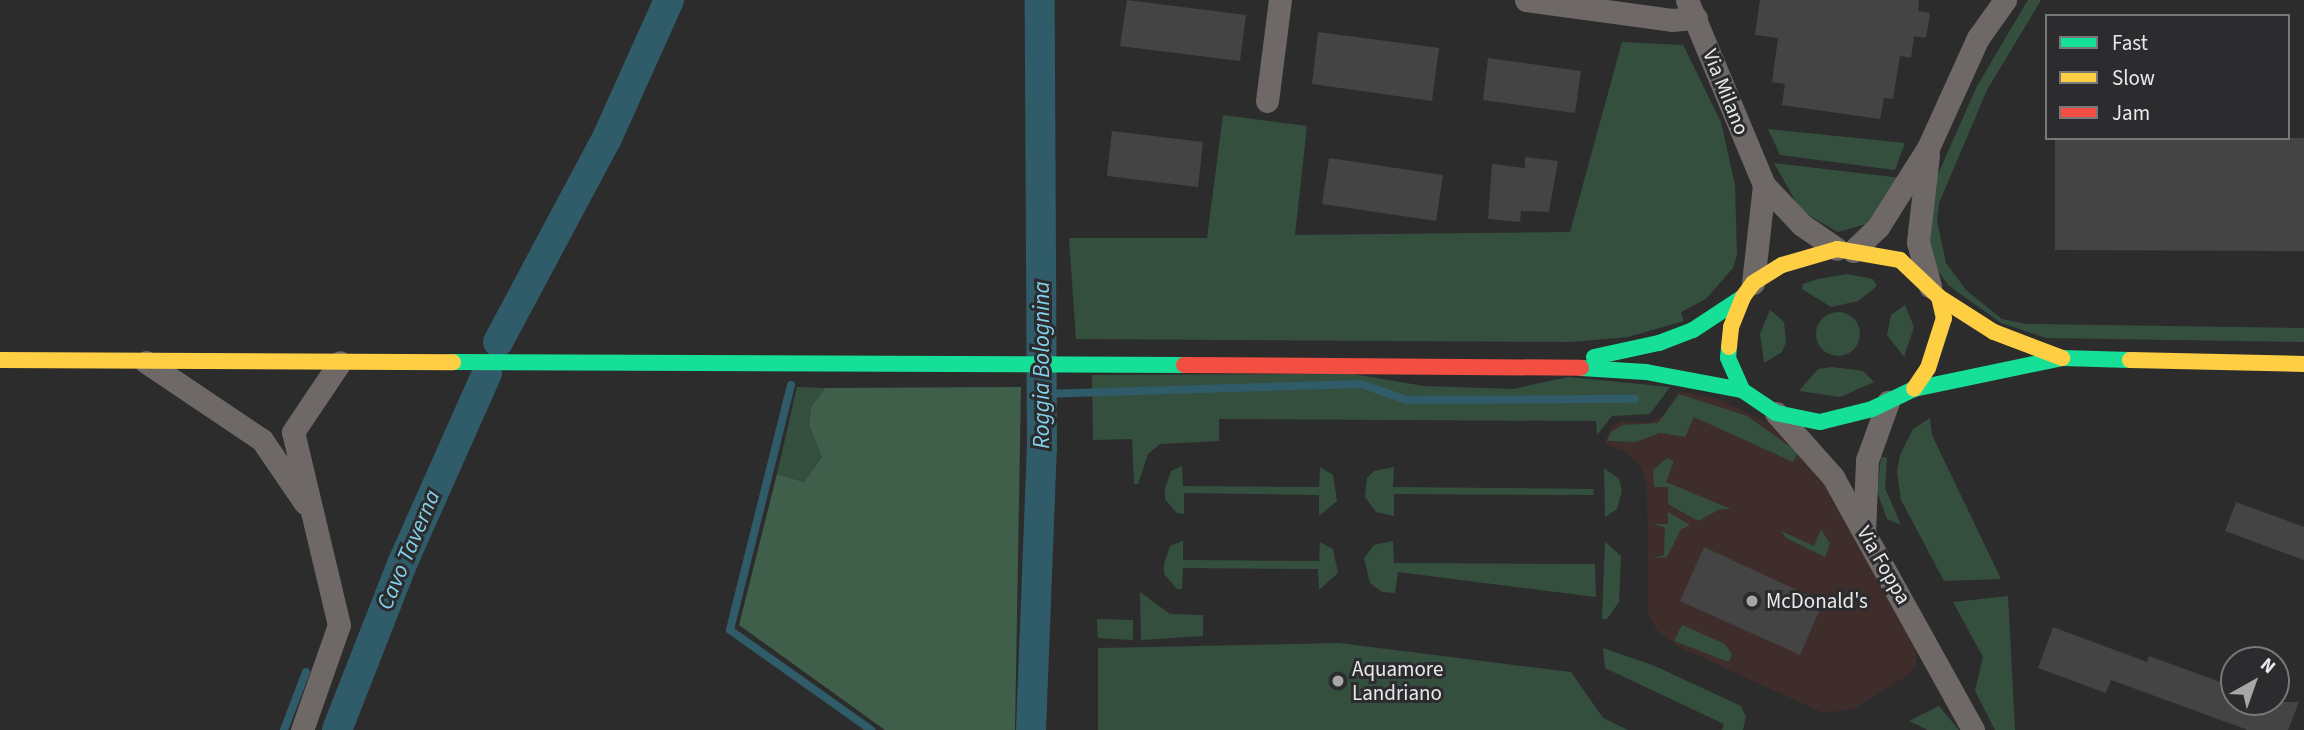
<!DOCTYPE html>
<html>
<head>
<meta charset="utf-8">
<style>
  body { margin:0 }
  #map { position:relative; width:2304px; height:730px; overflow:hidden; background:#2c2c2d; font-family:"Source Sans 3",sans-serif }
  div>[style] { position:absolute }
  [style*='--x'] { left:calc(var(--x)*1px); top:calc(var(--y)*1px); width:calc(var(--w)*1px); rotate:calc(var(--a)*1deg) }
  .commercial>* { inset:0; background:#3e2d2b }
  .green>* { inset:0; background:#354f3f }
  .round { border-radius:50% }
  .forest>* { inset:0; background:#3f5f4b }
  .stream>* { height:8px; margin:-4px; padding:0 4px; transform-origin:4px; border-radius:4px; background:#305b68 }
  .canal>* { height:30px; margin:-15px; padding:0 15px; transform-origin:15px; border-radius:15px; background:#305b68 }
  .building>* { inset:0; background:#454445 }
  .street>* { height:23px; margin:-11.5px; padding:0 11.5px; transform-origin:11.5px; border-radius:11.5px; background:#6e6867 }
  .fast>* { height:16px; margin:-8px; padding:0 8px; transform-origin:8px; border-radius:8px; background:#16e098 }
  .slow>* { height:16px; margin:-8px; padding:0 8px; transform-origin:8px; border-radius:8px; background:#ffcf43 }
  .jam>* { height:16px; margin:-8px; padding:0 8px; transform-origin:8px; border-radius:8px; background:#f24e42 }
  .dots>* { width:19px; height:19px; translate:-50% -50%; box-sizing:border-box; border:4px solid #2c2b2e; border-radius:50% }
  span { translate:-50% -50%; white-space:nowrap; text-align:center; line-height:1.15; -webkit-text-stroke:6px #2c2b2e; paint-order:stroke }
  .street-label { font-size:21px; color:#e9e9eb }
  .poi-label { font-size:21px; color:#e9e9eb }
  .left { translate:0 -50%; text-align:left }
  .water-label { font-size:23px; color:#82d4ec; font-style:italic }
  .legend { position:absolute; left:2045px; top:14px; width:245px; height:126px; box-sizing:border-box; background:#2c2b2e; border:2px solid #78777a; margin:0; padding:9px 12px; list-style:none; font-size:21px; color:#e9e9eb }
  .legend li { display:flex; align-items:center; gap:14px; height:35px }
  .legend b { width:35px; border:2px solid #78777a }
  .north { position:absolute; left:2220px; top:646px; width:70px; height:70px; box-sizing:border-box; background:#2c2b2e; border:2px solid #78777a; border-radius:50%; rotate:40deg; font-size:19px; font-weight:700; line-height:28px; text-align:center; color:#e9e9eb }
  .north::after { content:''; display:block; margin:auto; width:24px; height:32px; background:#a7a7a8; clip-path:polygon(50% 0,100% 100%,50% 72%,0 100%) }
</style>
</head>
<body>
<div id="map">
  <div class="commercial">
    <i style="clip-path:polygon(1679px 391px,1717px 398px,1766px 422px,1826px 481px,1917px 646px,1916px 666px,1907px 676px,1853px 709px,1823px 713px,1677px 646px,1656px 629px,1648px 613px,1647px 484px,1641px 466px,1625px 452px,1604px 444px,1612px 426px,1623px 421px,1648px 423px,1664px 415px)"></i>
  </div>
  <div class="green">
    <i style="clip-path:polygon(2028px 0,2041px 0,1987px 90px,1939px 203px,1937px 221px,1946px 263px,1967px 291px,2002px 319px,2026px 324px,2304px 328px,2304px 342px,2046px 338px,2001px 323px,1948px 285px,1938px 271px,1927px 236px,1935px 181px,1977px 86px)"></i>
    <i style="clip-path:polygon(1622px 42px,1683px 45px,1721px 122px,1735px 185px,1737px 255px,1733px 268px,1706px 299px,1681px 312px,1684px 321px,1628px 337px,1571px 342px,1076px 339px,1069px 238px,1207px 238px,1223px 115px,1307px 126px,1295px 235px,1570px 232px)"></i>
    <i style="clip-path:polygon(1768px 129px,1905px 143px,1895px 170px,1780px 155px)"></i>
    <i style="clip-path:polygon(1774px 163px,1901px 178px,1870px 223px,1838px 232px,1801px 211px)"></i>
    <i style="clip-path:polygon(1847px 274px,1873px 279px,1877px 286px,1858px 301px,1831px 307px,1802px 289px,1803px 284px,1818px 279px)"></i>
    <i style="clip-path:polygon(1905px 305px,1914px 327px,1904px 357px,1887px 335px,1891px 315px)"></i>
    <i style="clip-path:polygon(1770px 310px,1784px 322px,1786px 342px,1782px 352px,1764px 363px,1760px 334px)"></i>
    <i class="round" style="left:1816px;top:312px;width:44px;height:44px"></i>
    <i style="clip-path:polygon(1832px 367px,1863px 371px,1874px 382px,1840px 397px,1799px 391px,1818px 369px)"></i>
    <i style="clip-path:polygon(1353px 374px,1424px 386px,1513px 389px,1568px 377px,1670px 387px,1650px 414px,1612px 416px,1597px 435px,1596px 421px,1219px 419px,1219px 441px,1160px 444px,1148px 454px,1138px 484px,1134px 484px,1132px 439px,1093px 440px,1092px 375px)"></i>
    <i style="clip-path:polygon(797px 387px,825px 388px,811px 407px,809px 425px,822px 457px,804px 482px,777px 474px)"></i>
    <i style="clip-path:polygon(1679px 394px,1747px 416px,1798px 452px,1793px 462px,1694px 417px,1685px 437px,1660px 433px,1636px 442px,1607px 441px,1611px 432px,1623px 425px,1658px 423px)"></i>
    <i style="clip-path:polygon(1930px 418px,1932px 435px,2001px 579px,1944px 581px,1901px 500px,1897px 472px,1900px 455px,1913px 429px)"></i>
    <i style="clip-path:polygon(1881px 457px,1887px 458px,1885px 488px,1901px 525px,1887px 519px,1877px 491px)"></i>
    <i style="clip-path:polygon(1667px 458px,1674px 461px,1666px 482px,1731px 509px,1720px 509px,1698px 521px,1668px 504px,1668px 487px,1654px 487px,1653px 470px)"></i>
    <i style="clip-path:polygon(1182px 466px,1183px 486px,1319px 487px,1320px 467px,1333px 475px,1337px 501px,1319px 516px,1319px 495px,1184px 493px,1184px 514px,1177px 513px,1165px 499px,1165px 488px,1171px 471px)"></i>
    <i style="clip-path:polygon(1394px 467px,1393px 487px,1593px 489px,1594px 495px,1394px 494px,1394px 516px,1376px 512px,1365px 497px,1367px 478px,1374px 471px)"></i>
    <i style="clip-path:polygon(1604px 468px,1619px 479px,1622px 491px,1617px 509px,1605px 517px)"></i>
    <i style="clip-path:polygon(1668px 512px,1690px 525px,1681px 529px,1667px 557px,1653px 558px,1664px 555px,1665px 528px,1654px 524px,1668px 524px)"></i>
    <i style="clip-path:polygon(1821px 529px,1830px 544px,1825px 557px,1786px 538px,1781px 531px,1814px 546px)"></i>
    <i style="clip-path:polygon(1183px 541px,1183px 560px,1319px 561px,1320px 542px,1333px 549px,1338px 573px,1319px 590px,1318px 569px,1183px 568px,1182px 589px,1177px 589px,1164px 574px,1164px 564px,1170px 546px)"></i>
    <i style="clip-path:polygon(1393px 541px,1394px 563px,1595px 564px,1596px 597px,1398px 572px,1395px 593px,1382px 592px,1370px 583px,1364px 558px,1374px 545px)"></i>
    <i style="clip-path:polygon(1605px 542px,1621px 556px,1619px 602px,1607px 619px,1602px 619px)"></i>
    <i style="clip-path:polygon(1140px 592px,1170px 614px,1203px 615px,1203px 636px,1141px 640px)"></i>
    <i style="clip-path:polygon(2008px 596px,2015px 730px,1995px 730px,1975px 691px,1983px 657px,1953px 602px)"></i>
    <i style="clip-path:polygon(1097px 619px,1133px 620px,1133px 640px,1098px 638px)"></i>
    <i style="clip-path:polygon(1682px 625px,1725px 644px,1732px 654px,1729px 662px,1674px 641px)"></i>
    <i style="clip-path:polygon(1339px 643px,1571px 672px,1603px 718px,1628px 730px,1098px 730px,1098px 648px)"></i>
    <i style="clip-path:polygon(1603px 648px,1655px 666px,1741px 706px,1746px 717px,1743px 730px,1722px 730px,1724px 724px,1605px 668px)"></i>
    <i style="clip-path:polygon(1939px 706px,1959px 730px,1928px 730px,1909px 721px)"></i>
  </div>
  <div class="forest">
    <i style="clip-path:polygon(1021px 387px,1015px 730px,885px 730px,739px 625px,777px 474px,804px 482px,822px 457px,809px 425px,811px 407px,825px 388px)"></i>
  </div>
  <div class="stream">
    <i style="--x:791;--y:385;--w:252;--a:104"></i>
    <i style="--x:730;--y:630;--w:173;--a:35.3"></i>
    <i style="--x:1043;--y:394;--w:318;--a:-1.8"></i>
    <i style="--x:1361;--y:384;--w:49;--a:19.2"></i>
    <i style="--x:1407;--y:400;--w:228;--a:-0.3"></i>
    <i style="--x:284;--y:730;--w:62;--a:-69.2"></i>
  </div>
  <div class="canal">
    <i style="--x:498;--y:342;--w:231;--a:-61.9"></i>
    <i style="--x:607;--y:138;--w:151;--a:-65.8"></i>
    <i style="--x:337;--y:730;--w:178;--a:-68.6"></i>
    <i style="--x:402;--y:564;--w:209;--a:-66"></i>
    <i style="--x:1031;--y:730;--w:281;--a:-87.8"></i>
    <i style="--x:1042;--y:449;--w:449;--a:-90.3"></i>
  </div>
  <div class="building">
    <i style="clip-path:polygon(1127px 0,1246px 15px,1240px 61px,1120px 46px)"></i>
    <i style="clip-path:polygon(1760px 0,1919px 0,1918px 11px,1930px 13px,1926px 38px,1914px 36px,1911px 58px,1900px 56px,1893px 99px,1884px 98px,1880px 119px,1782px 105px,1785px 84px,1772px 82px,1778px 38px,1755px 35px)"></i>
    <i style="clip-path:polygon(1318px 32px,1439px 48px,1432px 101px,1312px 84px)"></i>
    <i style="clip-path:polygon(1488px 58px,1581px 71px,1575px 113px,1483px 100px)"></i>
    <i style="clip-path:polygon(1112px 131px,1203px 142px,1198px 187px,1107px 176px)"></i>
    <i style="clip-path:polygon(2055px 138px,2304px 138px,2304px 251px,2055px 250px)"></i>
    <i style="clip-path:polygon(1525px 157px,1558px 161px,1549px 212px,1521px 211px,1520px 222px,1488px 219px,1492px 164px,1525px 168px)"></i>
    <i style="clip-path:polygon(1329px 158px,1443px 175px,1436px 221px,1322px 204px)"></i>
    <i style="clip-path:polygon(2236px 502px,2304px 527px,2304px 560px,2225px 531px)"></i>
    <i style="clip-path:polygon(1704px 547px,1823px 602px,1800px 655px,1680px 601px)"></i>
    <i style="clip-path:polygon(2053px 627px,2147px 662px,2149px 656px,2234px 687px,2234px 702px,2299px 702px,2288px 730px,2248px 730px,2111px 680px,2106px 693px,2038px 668px)"></i>
  </div>
  <div class="street">
    <i style="--x:1526;--y:0;--w:147;--a:7.8"></i>
    <i style="--x:1672;--y:20;--w:24;--a:-5"></i>
    <i style="--x:1687;--y:0;--w:200;--a:67.4"></i>
    <i style="--x:1764;--y:185;--w:55;--a:46.5"></i>
    <i style="--x:1802;--y:225;--w:42;--a:34.4"></i>
    <i style="--x:1267;--y:101;--w:102;--a:-82.7"></i>
    <i style="--x:1928;--y:155;--w:88;--a:96.6"></i>
    <i style="--x:1918;--y:242;--w:46;--a:74.7"></i>
    <i style="--x:1853;--y:251;--w:35;--a:-44"></i>
    <i style="--x:1878;--y:227;--w:93;--a:-57.7"></i>
    <i style="--x:1928;--y:148;--w:121;--a:-65.6"></i>
    <i style="--x:1978;--y:38;--w:47;--a:-54.6"></i>
    <i style="--x:1753;--y:283;--w:99;--a:-83.6"></i>
    <i style="--x:146;--y:362;--w:140;--a:33.9"></i>
    <i style="--x:262;--y:440;--w:76;--a:55.7"></i>
    <i style="--x:1776;--y:413;--w:86;--a:48.3"></i>
    <i style="--x:1833;--y:477;--w:289;--a:61"></i>
    <i style="--x:1864;--y:532;--w:72;--a:-87.6"></i>
    <i style="--x:1867;--y:460;--w:62;--a:-70.1"></i>
    <i style="--x:302;--y:730;--w:111;--a:-70.6"></i>
    <i style="--x:339;--y:625;--w:198;--a:-103.4"></i>
    <i style="--x:293;--y:432;--w:84;--a:-56.1"></i>
  </div>
  <div class="fast">
    <i style="--x:1729;--y:347;--w:11;--a:95"></i>
    <i style="--x:1728;--y:358;--w:35;--a:66"></i>
    <i style="--x:1742;--y:390;--w:41;--a:34.1"></i>
    <i style="--x:1776;--y:413;--w:45;--a:11.6"></i>
    <i style="--x:1820;--y:422;--w:54;--a:-14"></i>
    <i style="--x:1872;--y:409;--w:47;--a:-25.5"></i>
    <i style="--x:1914;--y:389;--w:151;--a:-11.8"></i>
    <i style="--x:2062;--y:358;--w:68;--a:1.7"></i>
    <i style="--x:1594;--y:357;--w:66;--a:-12.2"></i>
    <i style="--x:1659;--y:343;--w:36;--a:-21"></i>
    <i style="--x:1693;--y:330;--w:60;--a:-33.4"></i>
    <i style="--x:453;--y:362;--w:731;--a:0.24"></i>
    <i style="--x:1581;--y:368;--w:65;--a:3.5"></i>
    <i style="--x:1646;--y:372;--w:98;--a:10.6"></i>
  </div>
  <div class="slow">
    <i style="--x:1939;--y:297;--w:65;--a:32.5"></i>
    <i style="--x:1994;--y:332;--w:73;--a:20.9"></i>
    <i style="--x:1729;--y:347;--w:20;--a:-84"></i>
    <i style="--x:1731;--y:327;--w:32;--a:-68"></i>
    <i style="--x:1743;--y:297;--w:17;--a:-54"></i>
    <i style="--x:1753;--y:283;--w:34;--a:-32"></i>
    <i style="--x:1782;--y:265;--w:57;--a:-16.2"></i>
    <i style="--x:1837;--y:249;--w:64;--a:9.9"></i>
    <i style="--x:1900;--y:260;--w:54;--a:43.5"></i>
    <i style="--x:1939;--y:297;--w:22;--a:77"></i>
    <i style="--x:1944;--y:318;--w:52;--a:107.7"></i>
    <i style="--x:1928;--y:368;--w:25;--a:124"></i>
    <i style="--x:0;--y:360;--w:453;--a:0.3"></i>
    <i style="--x:2130;--y:360;--w:174;--a:1.3"></i>
  </div>
  <div class="jam">
    <i style="--x:1184;--y:365;--w:397;--a:0.4"></i>
  </div>
  <div class="dots">
    <i style="left:1752px;top:601px;background:#a7a7a8"></i>
    <i style="left:1338px;top:681px;background:#a7a7a8"></i>
  </div>
  <div class="street-label">
    <span style="left:1726px;top:92px;rotate:68deg">Via Milano</span>
    <span style="left:1884px;top:565px;rotate:60deg">Via Foppa</span>
  </div>
  <div class="poi-label">
    <span class="left" style="left:1766px;top:601px">McDonald's</span>
    <span class="left" style="left:1352px;top:681px">Aquamore<br>Landriano</span>
  </div>
  <div class="water-label">
    <span style="left:1042px;top:365px;rotate:-90deg">Roggia Bolognina</span>
    <span style="left:409px;top:550px;rotate:-67deg">Cavo Taverna</span>
  </div>
  <ul class="legend">
  <li><b style="height:9px;background:#16e098"></b>Fast</li>
  <li><b style="height:9px;background:#ffcf43"></b>Slow</li>
  <li><b style="height:9px;background:#f24e42"></b>Jam</li>
  </ul>
  <div class="north">N</div>
</div>
</body>
</html>
